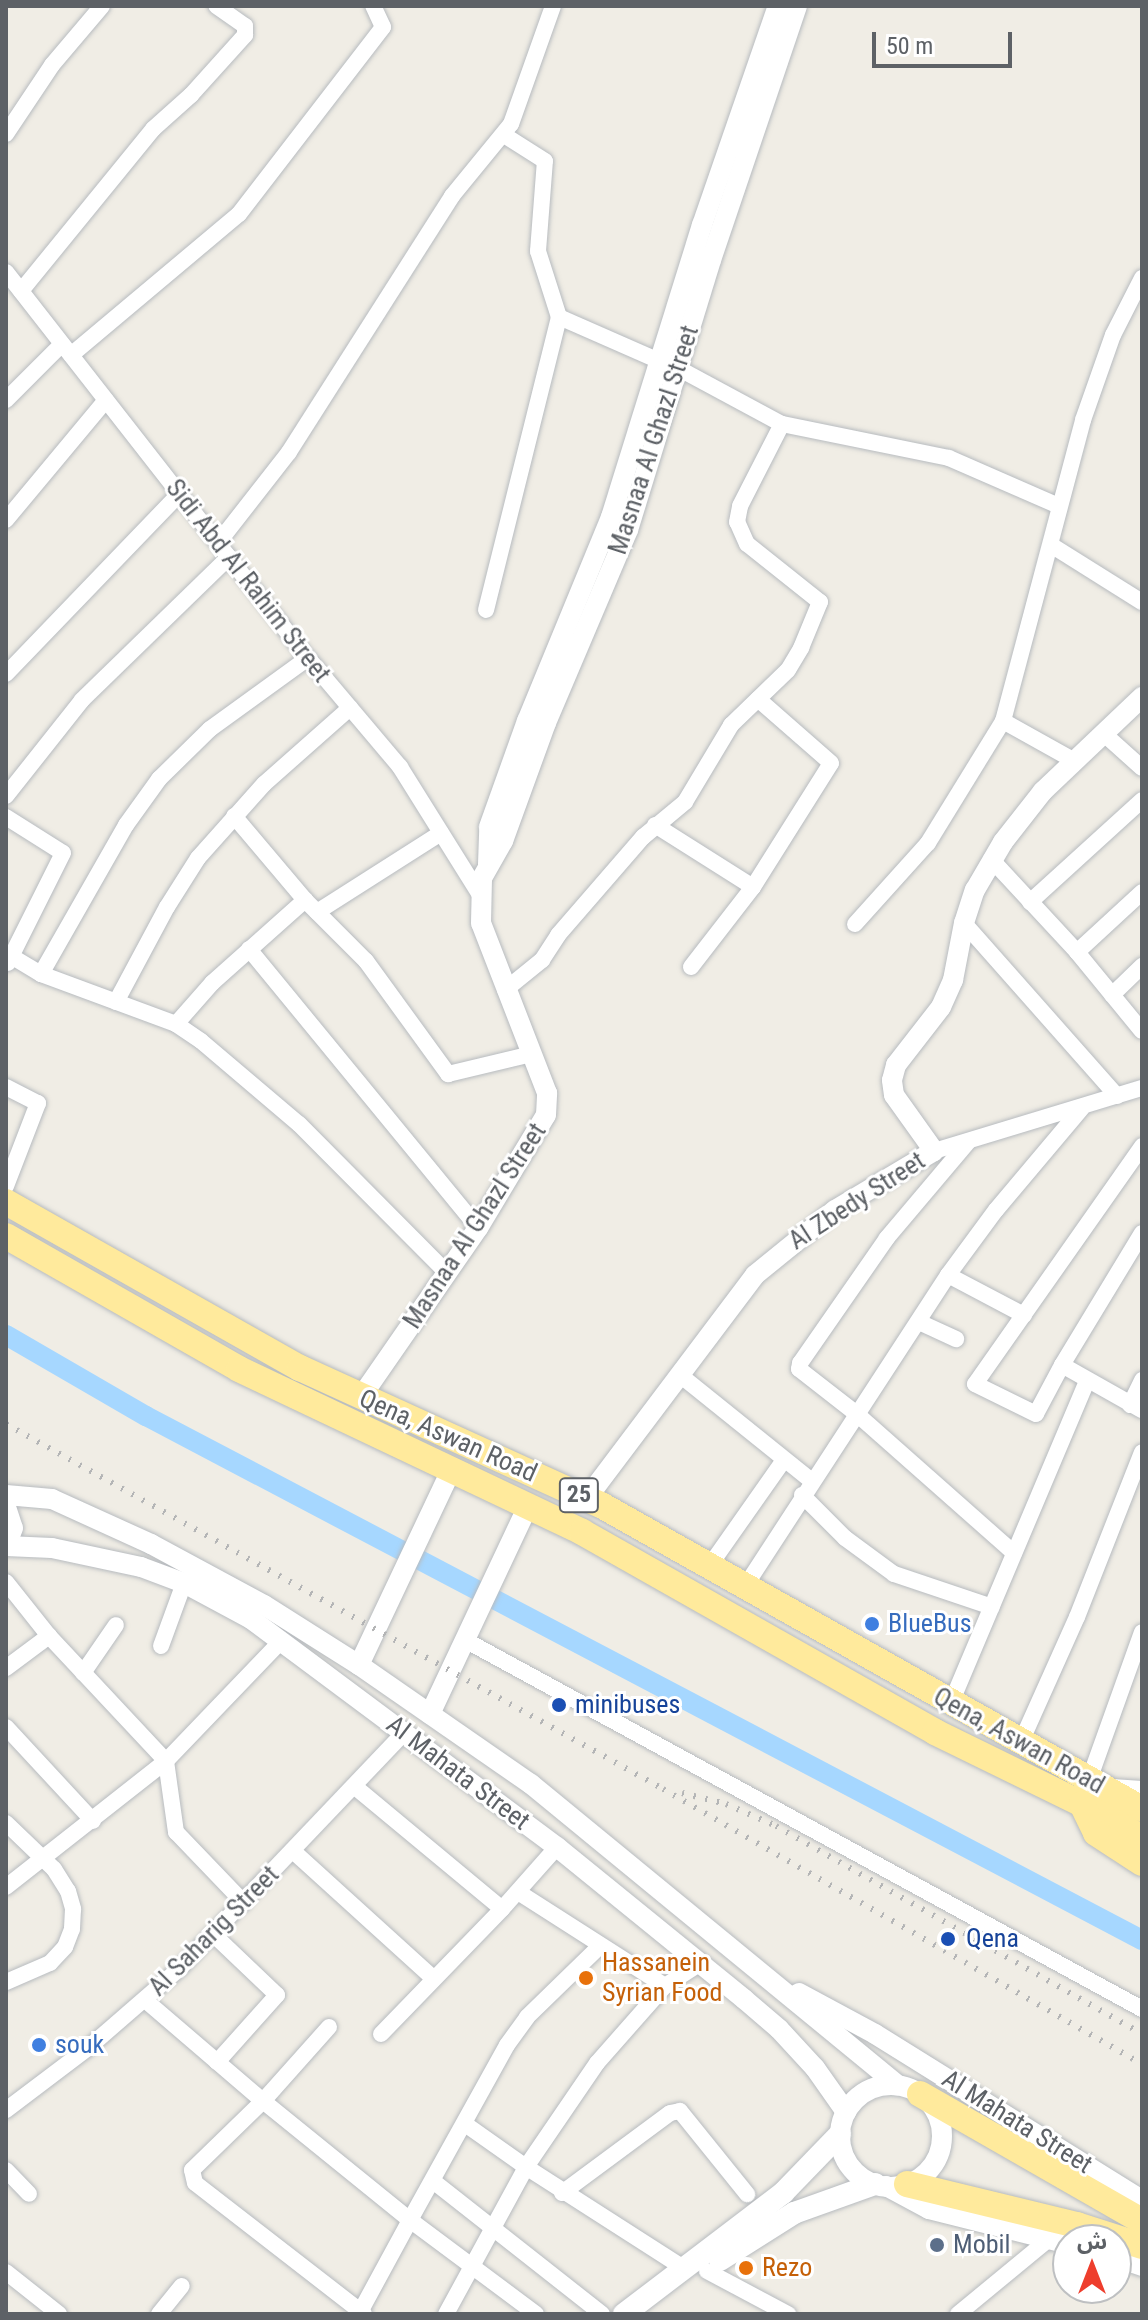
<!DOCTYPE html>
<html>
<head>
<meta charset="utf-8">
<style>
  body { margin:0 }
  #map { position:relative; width:1148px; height:2320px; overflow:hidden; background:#f0ede5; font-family:"Roboto Condensed","Noto Sans Arabic",sans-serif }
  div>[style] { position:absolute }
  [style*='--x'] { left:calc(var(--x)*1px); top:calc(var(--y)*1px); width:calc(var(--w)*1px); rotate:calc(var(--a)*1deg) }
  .canal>* { height:20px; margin:-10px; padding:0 10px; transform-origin:10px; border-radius:10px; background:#a6d7ff }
  .roads { filter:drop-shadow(0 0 2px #b7bbbf) drop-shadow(0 0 2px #b7bbbf) }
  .minor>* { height:16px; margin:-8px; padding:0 8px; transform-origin:8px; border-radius:8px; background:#fff }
  .tertiary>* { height:20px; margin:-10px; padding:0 10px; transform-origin:10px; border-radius:10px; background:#fff }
  .tertiary>.ring { margin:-10px; padding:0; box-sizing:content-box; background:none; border:20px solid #fff; border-radius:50% }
  .secondary>* { height:22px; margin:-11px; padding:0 11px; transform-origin:11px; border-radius:11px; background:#fff }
  .trunk>* { height:26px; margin:-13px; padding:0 13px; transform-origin:13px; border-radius:13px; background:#ffea9c }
  .rail>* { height:6px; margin-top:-3px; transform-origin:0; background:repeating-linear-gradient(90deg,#b4b5b6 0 2px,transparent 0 12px) }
  .dots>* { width:22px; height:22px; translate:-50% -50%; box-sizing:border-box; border:4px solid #fff; border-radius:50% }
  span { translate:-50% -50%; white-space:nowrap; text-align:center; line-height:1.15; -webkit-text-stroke:6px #fff; paint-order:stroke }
  .shield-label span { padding:2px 6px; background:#fff; border:2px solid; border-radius:6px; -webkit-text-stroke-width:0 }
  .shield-label { font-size:24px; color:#5d6166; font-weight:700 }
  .street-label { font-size:26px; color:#5d6166 }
  .shop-label { font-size:26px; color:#366cbe }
  .left { translate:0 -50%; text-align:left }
  .transit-label { font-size:26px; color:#164399 }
  .food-label { font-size:26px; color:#c56008 }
  .service-label { font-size:26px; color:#4e5e75 }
  .frame { position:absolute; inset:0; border:8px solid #5d6166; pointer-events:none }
  .north { position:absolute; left:1052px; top:2224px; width:80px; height:80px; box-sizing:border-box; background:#fff; border:2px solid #bec0c2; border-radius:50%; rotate:0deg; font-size:22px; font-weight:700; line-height:32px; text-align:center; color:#5d6166 }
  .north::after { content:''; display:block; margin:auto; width:28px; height:36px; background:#ee3e2d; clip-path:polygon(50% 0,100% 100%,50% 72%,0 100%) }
  .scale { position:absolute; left:872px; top:32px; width:140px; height:36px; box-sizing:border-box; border:4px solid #5d6166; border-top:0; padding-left:10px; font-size:24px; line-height:28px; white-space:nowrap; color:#5d6166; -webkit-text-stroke:6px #fff; paint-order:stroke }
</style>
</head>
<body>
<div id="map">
  <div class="canal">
    <i style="--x:6;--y:1335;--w:162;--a:30.1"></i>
    <i style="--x:146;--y:1416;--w:1125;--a:27.75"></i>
  </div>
  <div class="roads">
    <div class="minor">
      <i style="--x:6;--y:134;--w:83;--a:-56.3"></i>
      <i style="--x:52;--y:65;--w:77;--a:-49.7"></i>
      <i style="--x:6;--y:272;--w:490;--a:52"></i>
      <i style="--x:308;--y:658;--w:143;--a:49.8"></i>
      <i style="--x:400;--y:767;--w:151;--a:58"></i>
      <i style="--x:21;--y:291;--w:209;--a:-50.8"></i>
      <i style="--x:153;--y:129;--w:51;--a:-41.8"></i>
      <i style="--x:191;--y:95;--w:81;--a:-48"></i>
      <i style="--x:245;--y:35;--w:9;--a:-90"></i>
      <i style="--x:245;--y:26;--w:35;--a:-145"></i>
      <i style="--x:559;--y:317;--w:109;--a:23.7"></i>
      <i style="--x:71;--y:355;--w:219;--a:-40"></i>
      <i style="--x:239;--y:214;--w:236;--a:-52.4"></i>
      <i style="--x:383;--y:27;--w:23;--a:-115"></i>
      <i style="--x:676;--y:367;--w:120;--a:28.3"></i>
      <i style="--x:782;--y:424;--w:170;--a:11.5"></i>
      <i style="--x:949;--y:458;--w:120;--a:23.6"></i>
      <i style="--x:6;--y:400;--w:79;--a:-45"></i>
      <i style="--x:6;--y:520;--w:156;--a:-50.2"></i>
      <i style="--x:218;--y:543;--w:115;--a:-52"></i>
      <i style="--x:289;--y:452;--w:303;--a:-57.5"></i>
      <i style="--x:452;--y:196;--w:93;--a:-50.7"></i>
      <i style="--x:511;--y:124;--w:125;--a:-70.4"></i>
      <i style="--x:1051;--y:545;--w:107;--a:32.1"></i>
      <i style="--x:486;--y:610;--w:302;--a:-76"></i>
      <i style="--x:559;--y:317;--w:69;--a:-107.7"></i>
      <i style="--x:538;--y:251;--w:90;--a:-85.6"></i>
      <i style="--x:545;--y:161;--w:49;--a:-147.6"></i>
      <i style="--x:6;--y:674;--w:250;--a:-46.1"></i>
      <i style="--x:1003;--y:721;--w:80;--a:29.1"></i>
      <i style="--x:1103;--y:733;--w:52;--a:41.9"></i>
      <i style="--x:6;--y:796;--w:122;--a:-51.6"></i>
      <i style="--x:82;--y:700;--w:205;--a:-44.2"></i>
      <i style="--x:234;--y:816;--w:110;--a:49.8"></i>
      <i style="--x:305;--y:900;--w:86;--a:45"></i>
      <i style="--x:366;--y:961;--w:140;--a:54"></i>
      <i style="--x:448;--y:1074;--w:85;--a:-13.5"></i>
      <i style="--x:6;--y:817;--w:67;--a:32.3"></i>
      <i style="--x:63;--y:853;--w:123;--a:116.6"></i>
      <i style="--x:655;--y:825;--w:116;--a:32.3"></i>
      <i style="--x:991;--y:859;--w:127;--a:47.2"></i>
      <i style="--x:1077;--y:952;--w:102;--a:50.6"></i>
      <i style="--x:1030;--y:902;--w:151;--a:-42.3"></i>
      <i style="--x:317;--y:912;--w:147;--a:-32.5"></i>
      <i style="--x:964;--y:923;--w:231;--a:48.5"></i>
      <i style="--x:855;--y:924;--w:109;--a:-48"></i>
      <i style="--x:928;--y:843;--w:143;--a:-58.4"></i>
      <i style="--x:1003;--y:721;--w:311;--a:-75.1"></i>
      <i style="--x:1083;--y:420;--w:90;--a:-70.6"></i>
      <i style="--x:1113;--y:335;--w:64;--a:-63"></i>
      <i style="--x:249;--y:949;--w:361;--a:50.6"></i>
      <i style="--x:1077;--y:952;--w:88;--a:-42.7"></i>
      <i style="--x:6;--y:953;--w:41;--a:31"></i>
      <i style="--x:41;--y:974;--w:144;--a:20.3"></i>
      <i style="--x:176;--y:1024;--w:30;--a:34"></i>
      <i style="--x:201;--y:1041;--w:128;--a:40.3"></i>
      <i style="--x:299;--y:1124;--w:211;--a:45.2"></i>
      <i style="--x:691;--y:967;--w:101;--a:-52.2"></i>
      <i style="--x:753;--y:887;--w:146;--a:-57.8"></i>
      <i style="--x:831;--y:763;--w:97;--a:-138.8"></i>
      <i style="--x:41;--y:974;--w:172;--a:-60.3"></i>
      <i style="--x:126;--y:825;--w:57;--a:-54.3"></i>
      <i style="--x:159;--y:779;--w:71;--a:-44.4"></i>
      <i style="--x:210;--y:729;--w:121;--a:-35.9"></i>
      <i style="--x:505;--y:990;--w:48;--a:-39"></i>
      <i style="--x:542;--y:960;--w:30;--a:-57"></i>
      <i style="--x:558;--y:935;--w:130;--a:-49.1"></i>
      <i style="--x:643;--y:837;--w:55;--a:-39.8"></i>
      <i style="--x:685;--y:802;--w:90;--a:-59.1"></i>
      <i style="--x:731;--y:725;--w:79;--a:-44"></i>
      <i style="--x:788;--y:670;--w:26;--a:-59"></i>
      <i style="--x:801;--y:648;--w:50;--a:-67.6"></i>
      <i style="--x:820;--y:602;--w:93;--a:-141.5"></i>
      <i style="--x:747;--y:544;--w:24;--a:-114"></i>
      <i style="--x:737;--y:522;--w:16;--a:-79"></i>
      <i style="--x:740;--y:506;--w:92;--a:-62.9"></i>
      <i style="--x:1112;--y:995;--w:42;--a:-44"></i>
      <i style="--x:116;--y:1002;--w:108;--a:-61.8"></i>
      <i style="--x:167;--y:907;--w:58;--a:-57.7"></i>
      <i style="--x:198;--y:858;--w:99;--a:-48.3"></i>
      <i style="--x:264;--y:784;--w:115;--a:-41.5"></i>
      <i style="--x:176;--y:1024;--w:55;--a:-48.7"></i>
      <i style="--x:212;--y:983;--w:125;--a:-41.7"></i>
      <i style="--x:6;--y:1087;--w:36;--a:27"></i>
      <i style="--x:38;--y:1103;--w:89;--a:111.1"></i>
      <i style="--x:968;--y:1142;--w:126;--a:130.2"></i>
      <i style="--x:887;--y:1238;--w:152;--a:124.8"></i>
      <i style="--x:800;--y:1363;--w:6;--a:99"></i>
      <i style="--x:799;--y:1369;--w:75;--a:37.9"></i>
      <i style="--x:858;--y:1415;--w:208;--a:41.5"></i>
      <i style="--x:934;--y:1151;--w:217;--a:-16.9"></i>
      <i style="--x:1142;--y:1233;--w:154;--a:121.2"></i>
      <i style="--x:1062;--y:1365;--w:92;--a:29.4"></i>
      <i style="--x:948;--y:1275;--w:86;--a:27.8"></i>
      <i style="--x:919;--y:1322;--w:41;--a:24.7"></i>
      <i style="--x:1062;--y:1365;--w:55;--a:118"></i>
      <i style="--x:1036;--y:1414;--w:68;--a:-153.8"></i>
      <i style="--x:975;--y:1384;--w:291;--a:-54.9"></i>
      <i style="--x:680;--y:1375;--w:169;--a:38.8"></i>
      <i style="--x:1130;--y:1405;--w:28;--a:-64"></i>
      <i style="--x:802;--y:1495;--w:61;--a:45"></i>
      <i style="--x:845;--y:1538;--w:61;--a:36.3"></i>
      <i style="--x:894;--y:1574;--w:103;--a:18.6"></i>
      <i style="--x:708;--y:1568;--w:132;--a:-54.9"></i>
      <i style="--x:6;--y:1582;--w:69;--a:51.5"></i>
      <i style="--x:49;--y:1636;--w:171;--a:46.9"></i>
      <i style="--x:166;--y:1761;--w:72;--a:82"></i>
      <i style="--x:176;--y:1832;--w:98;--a:46.2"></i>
      <i style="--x:744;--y:1588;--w:374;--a:-56.9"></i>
      <i style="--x:948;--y:1275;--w:81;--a:-53.6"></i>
      <i style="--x:996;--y:1210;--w:133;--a:-49.9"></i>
      <i style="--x:465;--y:1640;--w:771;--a:28.59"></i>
      <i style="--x:161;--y:1646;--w:67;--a:-69.9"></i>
      <i style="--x:6;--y:1668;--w:54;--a:-36.7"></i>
      <i style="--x:83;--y:1673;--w:58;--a:-55.5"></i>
      <i style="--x:951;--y:1703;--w:350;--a:-67.1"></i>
      <i style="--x:6;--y:1727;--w:128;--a:47.2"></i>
      <i style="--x:1021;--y:1742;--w:137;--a:-65.9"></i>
      <i style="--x:1077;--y:1617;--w:177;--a:-68.5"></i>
      <i style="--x:1089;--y:1780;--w:157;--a:-70.3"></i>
      <i style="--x:354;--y:1786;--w:192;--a:39.7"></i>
      <i style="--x:502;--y:1909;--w:83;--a:-48.4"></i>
      <i style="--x:1112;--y:1787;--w:30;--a:4"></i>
      <i style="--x:6;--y:1823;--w:66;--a:43.8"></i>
      <i style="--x:54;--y:1869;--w:26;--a:58"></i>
      <i style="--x:68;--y:1891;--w:19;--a:74"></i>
      <i style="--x:73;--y:1909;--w:20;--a:93"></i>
      <i style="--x:72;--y:1929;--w:19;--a:111"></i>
      <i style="--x:65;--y:1947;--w:22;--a:133"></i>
      <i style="--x:50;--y:1963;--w:48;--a:156.6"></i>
      <i style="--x:293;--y:1851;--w:189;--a:42.2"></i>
      <i style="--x:6;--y:1887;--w:204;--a:-38.2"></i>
      <i style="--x:166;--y:1761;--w:166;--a:-46.2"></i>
      <i style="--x:518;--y:1892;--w:174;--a:32.6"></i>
      <i style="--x:665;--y:1986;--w:40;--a:-32.9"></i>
      <i style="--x:214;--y:1935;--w:87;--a:43.6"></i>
      <i style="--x:277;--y:1995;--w:90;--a:131.8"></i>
      <i style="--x:145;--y:2000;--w:155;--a:40.6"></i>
      <i style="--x:263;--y:2101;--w:99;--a:135.8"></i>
      <i style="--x:192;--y:2170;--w:13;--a:77"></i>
      <i style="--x:195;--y:2183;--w:214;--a:37.8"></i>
      <i style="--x:329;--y:2027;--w:99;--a:131.7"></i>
      <i style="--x:263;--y:2101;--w:189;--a:39"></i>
      <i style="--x:410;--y:2220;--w:200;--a:-61"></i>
      <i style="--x:507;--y:2045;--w:34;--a:-54"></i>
      <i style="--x:527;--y:2017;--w:100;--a:-44.2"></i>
      <i style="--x:381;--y:2034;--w:174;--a:-45.9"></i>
      <i style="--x:6;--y:2110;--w:103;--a:-37.1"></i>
      <i style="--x:88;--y:2048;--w:122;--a:-41"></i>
      <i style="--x:180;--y:1968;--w:326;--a:-46.4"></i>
      <i style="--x:465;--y:2124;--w:75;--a:35.2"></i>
      <i style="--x:526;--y:2167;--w:126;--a:-55.7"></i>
      <i style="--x:597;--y:2063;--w:103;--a:-48.6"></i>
      <i style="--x:6;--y:2170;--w:33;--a:46"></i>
      <i style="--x:433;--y:2181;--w:215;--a:38.2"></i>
      <i style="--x:562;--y:2193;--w:134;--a:-36.5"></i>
      <i style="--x:670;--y:2113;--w:10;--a:-11"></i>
      <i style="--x:680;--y:2111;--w:107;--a:51.1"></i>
      <i style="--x:707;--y:2271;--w:92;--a:28"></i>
      <i style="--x:6;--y:2272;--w:68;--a:38.4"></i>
      <i style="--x:159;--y:2314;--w:36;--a:-51"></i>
      <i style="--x:359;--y:2314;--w:107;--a:-61.5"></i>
      <i style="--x:410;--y:2220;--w:157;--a:36.7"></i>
      <i style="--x:446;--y:2314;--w:167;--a:-61.4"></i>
      <i style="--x:526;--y:2167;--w:189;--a:32.7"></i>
      <i style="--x:958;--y:2314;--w:118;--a:-39.5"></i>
    </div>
    <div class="tertiary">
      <i style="--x:488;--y:864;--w:37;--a:-88"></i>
      <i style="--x:489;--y:827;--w:113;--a:-70.3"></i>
      <i style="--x:527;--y:721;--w:221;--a:-67.6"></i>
      <i style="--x:611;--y:517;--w:306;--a:-72.7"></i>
      <i style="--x:702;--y:225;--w:232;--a:-70.9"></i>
      <i style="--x:361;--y:1397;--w:206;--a:-55.3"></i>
      <i style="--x:478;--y:1228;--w:132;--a:-59"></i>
      <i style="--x:546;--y:1115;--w:22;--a:-87"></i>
      <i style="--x:547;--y:1093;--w:182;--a:-111.2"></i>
      <i style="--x:481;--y:923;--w:45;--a:-88.7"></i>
      <i style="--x:482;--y:878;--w:43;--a:-60.4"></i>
      <i style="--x:503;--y:841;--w:126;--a:-70"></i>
      <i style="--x:546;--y:723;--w:210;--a:-67"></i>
      <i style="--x:628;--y:530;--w:282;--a:-72.9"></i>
      <i style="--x:711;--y:260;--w:268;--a:-71.3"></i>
      <i style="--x:6;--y:1495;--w:46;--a:5"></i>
      <i style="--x:52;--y:1499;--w:109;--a:24.4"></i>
      <i style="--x:151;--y:1544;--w:128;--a:28.4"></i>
      <i style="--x:264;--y:1605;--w:112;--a:32.3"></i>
      <i style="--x:359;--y:1665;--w:209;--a:34.7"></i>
      <i style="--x:531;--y:1784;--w:475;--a:39.4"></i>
      <i style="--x:587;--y:1498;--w:279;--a:-53"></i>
      <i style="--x:755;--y:1275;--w:103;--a:-39.1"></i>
      <i style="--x:835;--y:1210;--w:115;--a:-30.8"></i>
      <i style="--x:934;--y:1151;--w:69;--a:-125.5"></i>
      <i style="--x:894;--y:1095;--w:15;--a:-98"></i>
      <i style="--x:892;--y:1080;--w:16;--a:-75"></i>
      <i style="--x:896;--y:1065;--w:73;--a:-52.2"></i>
      <i style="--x:941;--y:1007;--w:30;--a:-66"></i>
      <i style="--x:953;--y:980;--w:58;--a:-79.1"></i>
      <i style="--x:964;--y:923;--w:35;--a:-72"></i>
      <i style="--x:975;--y:890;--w:56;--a:-59.7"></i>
      <i style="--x:1003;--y:842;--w:65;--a:-51.9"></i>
      <i style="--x:1043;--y:791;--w:137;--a:-43.5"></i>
      <i style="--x:6;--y:1507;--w:22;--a:72"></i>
      <i style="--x:13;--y:1528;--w:19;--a:111"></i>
      <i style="--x:6;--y:1546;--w:46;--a:2.5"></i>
      <i style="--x:52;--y:1548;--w:91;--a:12.1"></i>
      <i style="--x:141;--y:1567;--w:46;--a:20.4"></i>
      <i style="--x:184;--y:1583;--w:76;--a:28.2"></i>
      <i style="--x:251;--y:1619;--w:382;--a:36.7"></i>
      <i style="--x:557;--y:1847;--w:241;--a:39.1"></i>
      <i style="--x:744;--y:1999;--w:46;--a:40.6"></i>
      <i style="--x:779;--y:2029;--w:53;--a:47.3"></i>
      <i style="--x:815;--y:2068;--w:54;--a:54.8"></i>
      <i style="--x:359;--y:1665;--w:216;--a:-64.7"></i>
      <i style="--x:430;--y:1714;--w:230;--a:-64.8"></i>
      <i style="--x:799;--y:1993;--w:86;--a:28.3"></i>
      <i style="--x:875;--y:2034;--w:314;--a:31.9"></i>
      <i class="ring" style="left:840px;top:2085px;width:82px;height:82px"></i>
      <i style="--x:886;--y:2186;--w:49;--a:28.1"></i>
      <i style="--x:929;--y:2209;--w:143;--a:14.1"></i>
      <i style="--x:1116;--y:2257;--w:28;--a:19"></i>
    </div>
    <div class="secondary">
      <i style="--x:720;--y:2260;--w:88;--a:-32.4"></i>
      <i style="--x:794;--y:2213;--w:86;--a:-19.7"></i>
      <i style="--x:624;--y:2314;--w:200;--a:-37.3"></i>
      <i style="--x:783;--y:2193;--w:82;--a:-46"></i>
    </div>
    <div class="trunk">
      <i style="--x:6;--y:1202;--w:338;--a:29.5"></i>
      <i style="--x:300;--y:1368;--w:331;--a:24.5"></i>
      <i style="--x:601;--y:1505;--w:621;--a:29.33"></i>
      <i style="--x:6;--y:1236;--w:268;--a:29.7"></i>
      <i style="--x:239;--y:1369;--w:380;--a:25.4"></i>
      <i style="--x:582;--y:1532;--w:406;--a:29.5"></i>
      <i style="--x:935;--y:1732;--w:164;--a:26.1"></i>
      <i style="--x:1082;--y:1804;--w:69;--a:29.5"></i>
      <i style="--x:1082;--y:1804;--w:32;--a:64"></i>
      <i style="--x:1096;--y:1833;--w:55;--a:33.1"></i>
      <i style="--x:920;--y:2094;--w:256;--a:29.8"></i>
      <i style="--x:907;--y:2184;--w:175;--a:13.6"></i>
      <i style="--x:1077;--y:2225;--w:68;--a:17.9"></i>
    </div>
  </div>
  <div class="rail">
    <i style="--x:6;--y:1424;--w:752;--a:29.05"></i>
    <i style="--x:663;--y:1789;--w:552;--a:29.86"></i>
    <i style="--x:682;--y:1793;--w:45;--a:14"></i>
    <i style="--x:726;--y:1804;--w:55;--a:23.7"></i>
    <i style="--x:776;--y:1826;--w:421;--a:29.6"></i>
  </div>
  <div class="dots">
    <i style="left:872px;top:1624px;background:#3f7fe0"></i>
    <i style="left:559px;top:1705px;background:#1a4fb4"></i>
    <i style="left:948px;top:1939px;background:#1a4fb4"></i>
    <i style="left:586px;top:1978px;background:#e8710a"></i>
    <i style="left:39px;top:2045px;background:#3f7fe0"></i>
    <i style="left:937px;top:2245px;background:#5c6f8a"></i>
    <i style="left:746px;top:2268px;background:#e8710a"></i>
  </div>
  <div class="shield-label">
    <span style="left:579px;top:1495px">25</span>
  </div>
  <div class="street-label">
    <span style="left:654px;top:440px;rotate:-72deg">Masnaa Al Ghazl Street</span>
    <span style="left:248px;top:581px;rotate:52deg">Sidi Abd Al Rahim Street</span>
    <span style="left:857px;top:1201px;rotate:-33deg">Al Zbedy Street</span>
    <span style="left:475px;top:1226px;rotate:-57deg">Masnaa Al Ghazl Street</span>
    <span style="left:448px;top:1436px;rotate:24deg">Qena, Aswan Road</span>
    <span style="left:1019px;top:1741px;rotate:29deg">Qena, Aswan Road</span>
    <span style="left:458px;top:1773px;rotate:37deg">Al Mahata Street</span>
    <span style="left:214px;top:1931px;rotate:-45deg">Al Saharig Street</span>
    <span style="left:1017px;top:2122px;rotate:32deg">Al Mahata Street</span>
  </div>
  <div class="shop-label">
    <span class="left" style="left:888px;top:1624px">BlueBus</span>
    <span class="left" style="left:55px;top:2045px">souk</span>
  </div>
  <div class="transit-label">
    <span class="left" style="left:575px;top:1705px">minibuses</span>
    <span class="left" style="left:966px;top:1939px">Qena</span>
  </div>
  <div class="food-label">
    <span class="left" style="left:602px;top:1978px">Hassanein<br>Syrian Food</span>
    <span class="left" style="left:762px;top:2268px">Rezo</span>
  </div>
  <div class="service-label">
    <span class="left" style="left:953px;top:2245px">Mobil</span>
  </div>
  <div class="frame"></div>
  <div class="north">ش</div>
  <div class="scale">50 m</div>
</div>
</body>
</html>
